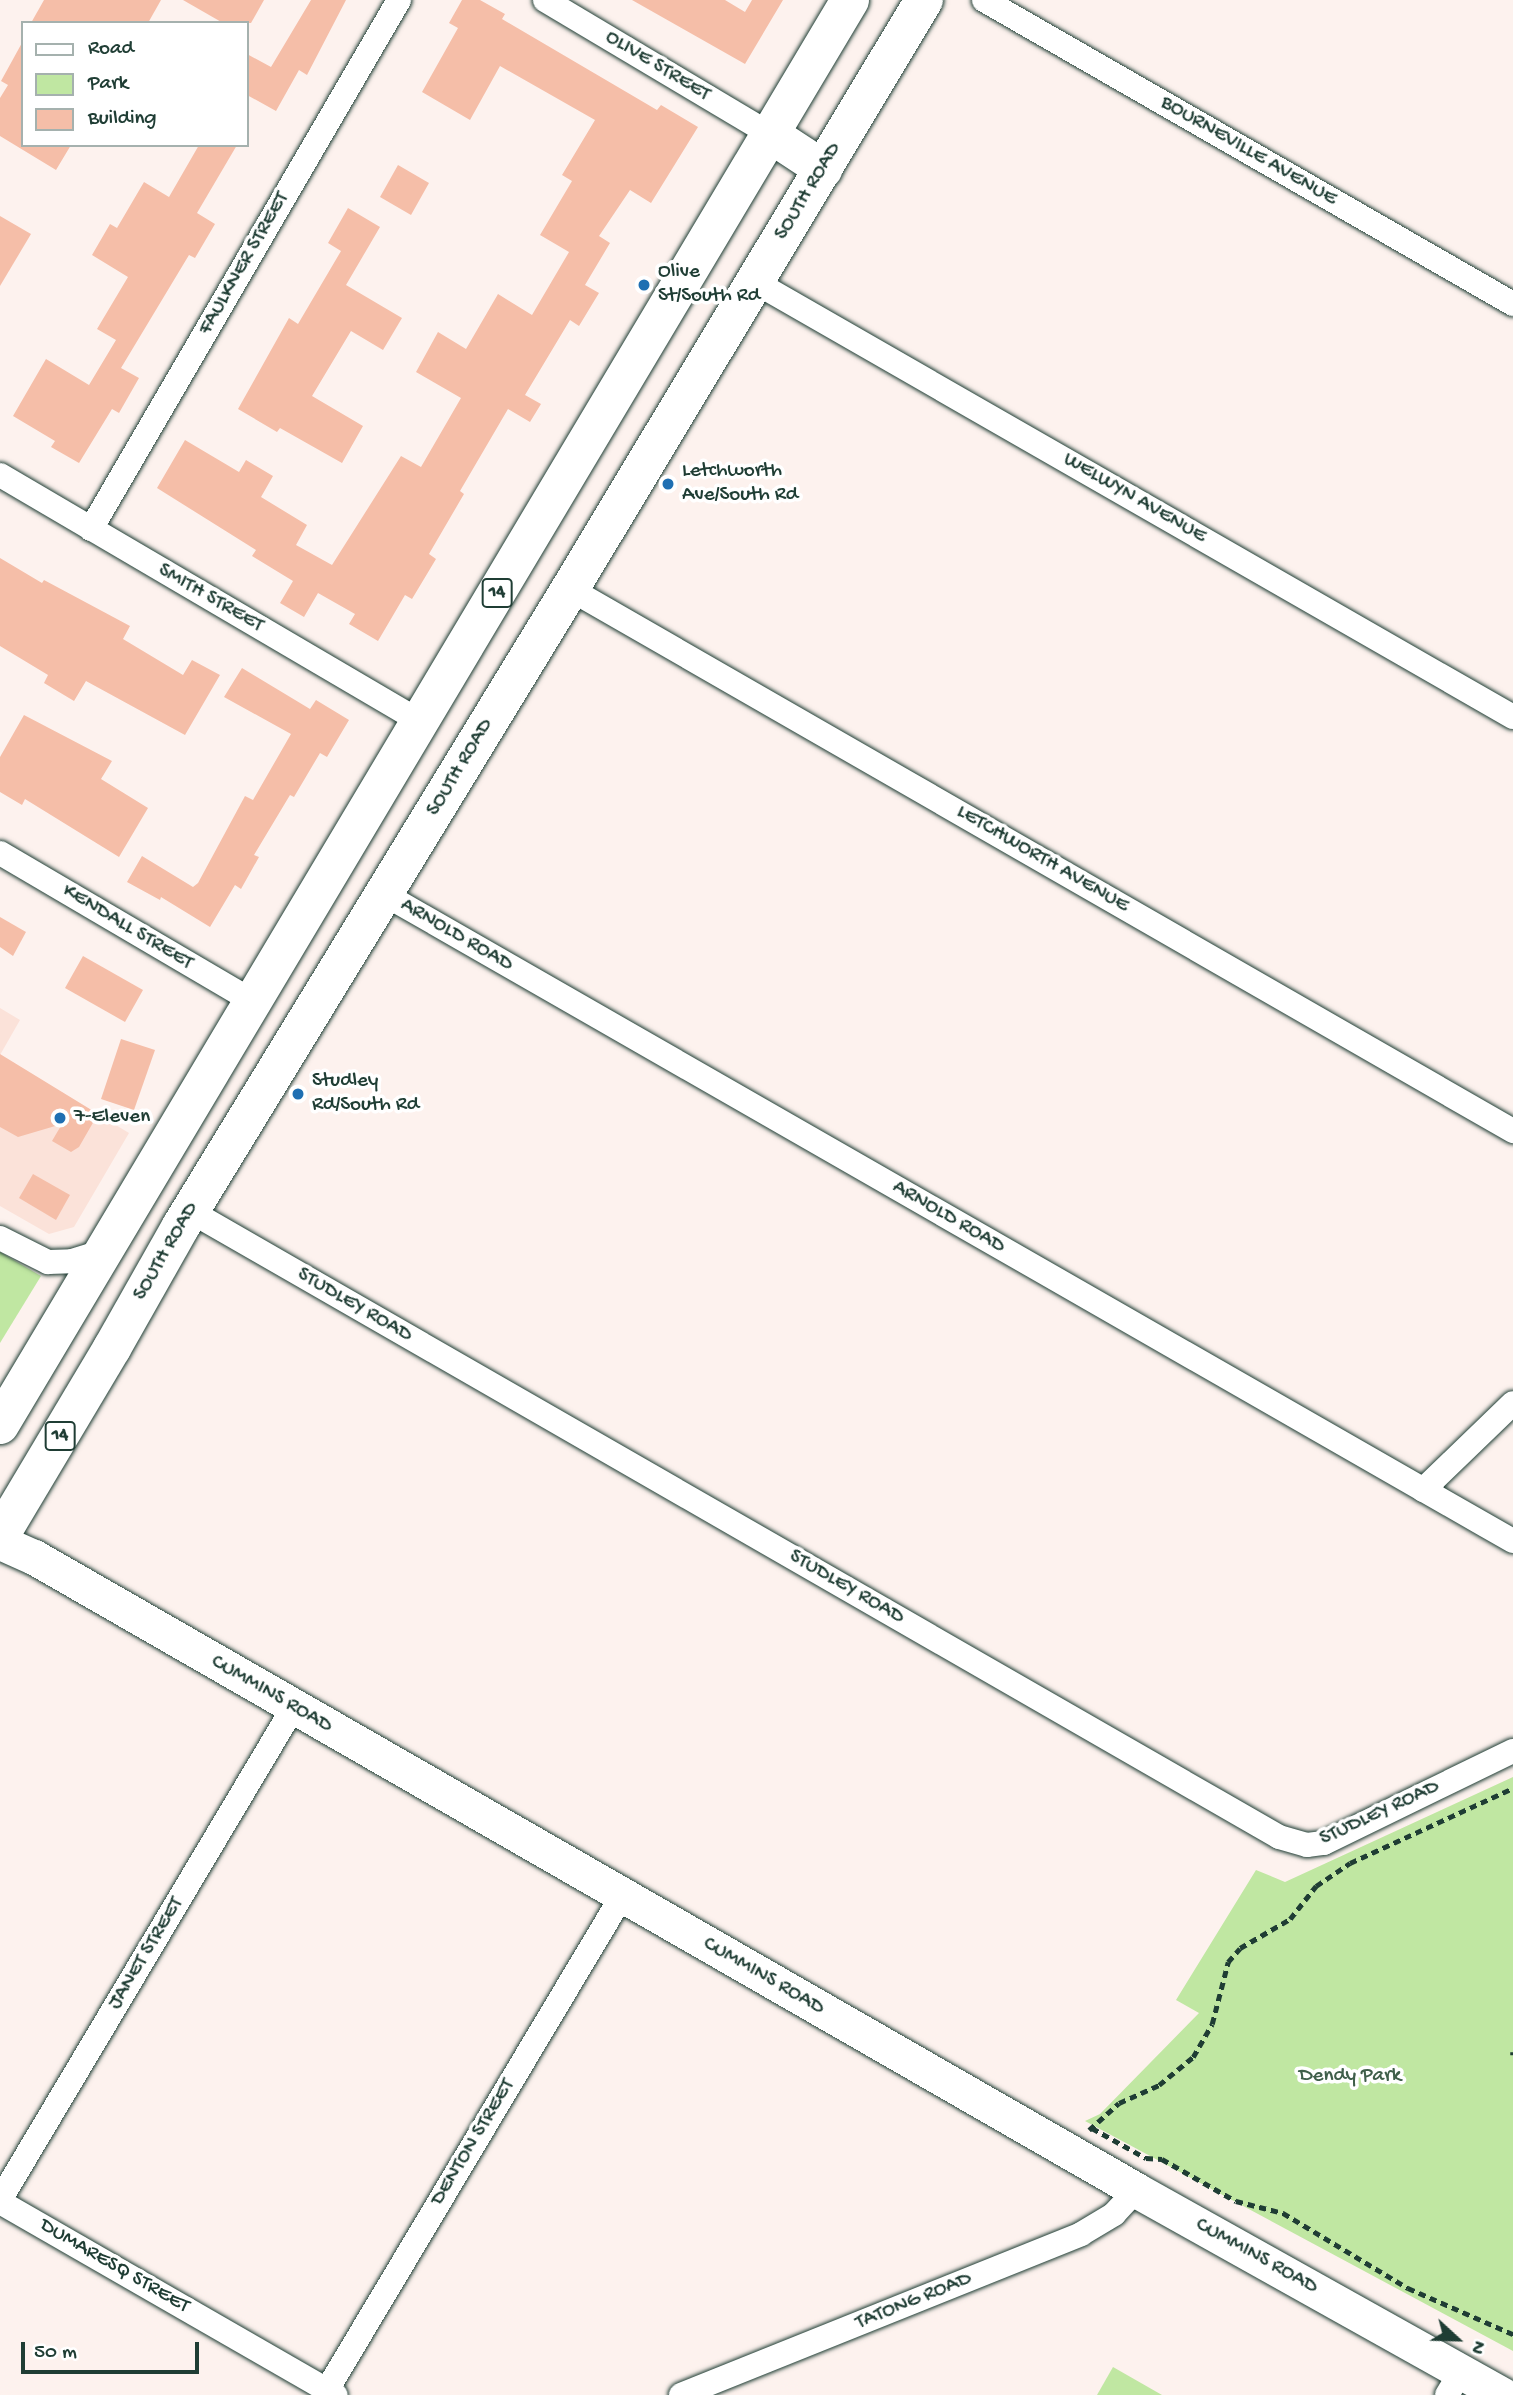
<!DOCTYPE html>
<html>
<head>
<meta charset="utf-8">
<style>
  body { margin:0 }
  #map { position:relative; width:1513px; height:2395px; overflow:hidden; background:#fdf2ee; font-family:"Gochi Hand",sans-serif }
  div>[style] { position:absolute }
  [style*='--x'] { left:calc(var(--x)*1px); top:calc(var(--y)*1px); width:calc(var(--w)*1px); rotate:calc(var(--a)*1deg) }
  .built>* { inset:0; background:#fbe2d9 }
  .green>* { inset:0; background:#c0e7a2 }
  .building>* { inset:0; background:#f5bea8 }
  .path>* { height:4.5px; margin-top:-2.25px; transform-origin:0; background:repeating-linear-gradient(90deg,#1f3d34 0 7px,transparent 0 12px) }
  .roads { filter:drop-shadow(0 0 2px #1f3d34) drop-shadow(0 0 2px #1f3d34) }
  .street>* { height:24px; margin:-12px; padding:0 12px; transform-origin:12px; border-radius:12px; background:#fff }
  .secondary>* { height:35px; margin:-17.5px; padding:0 17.5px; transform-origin:17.5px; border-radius:17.5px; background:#fff }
  .primary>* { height:38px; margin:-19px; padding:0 19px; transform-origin:19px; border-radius:19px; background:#fff }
  .dots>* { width:19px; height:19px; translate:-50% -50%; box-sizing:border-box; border:4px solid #fff; border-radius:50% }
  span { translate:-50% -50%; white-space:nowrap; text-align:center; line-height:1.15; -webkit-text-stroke:7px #fff; paint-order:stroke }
  .shield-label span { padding:2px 5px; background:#fff; border:2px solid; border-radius:5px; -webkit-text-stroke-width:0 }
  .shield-label { font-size:19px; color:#1f3d34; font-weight:700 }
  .street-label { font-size:21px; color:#1f3d34 }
  .poi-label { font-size:21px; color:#1f3d34 }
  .left { translate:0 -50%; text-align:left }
  .park-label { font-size:21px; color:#3f5f4a }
  .legend { position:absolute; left:21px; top:21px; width:228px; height:126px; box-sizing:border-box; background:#fff; border:2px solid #a5b1ae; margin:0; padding:9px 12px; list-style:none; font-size:21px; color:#1f3d34 }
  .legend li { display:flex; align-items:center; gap:14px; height:35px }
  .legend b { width:35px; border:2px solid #a5b1ae }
  .north { position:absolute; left:1422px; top:2304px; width:70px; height:70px; -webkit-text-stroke:5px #fff; paint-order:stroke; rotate:112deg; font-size:19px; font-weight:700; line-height:28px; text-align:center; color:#1f3d34 }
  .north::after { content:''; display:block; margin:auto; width:24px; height:32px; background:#1f3d34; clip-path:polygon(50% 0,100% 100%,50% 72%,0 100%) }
  .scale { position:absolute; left:21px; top:2342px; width:178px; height:32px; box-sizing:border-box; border:4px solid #1f3d34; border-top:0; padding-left:9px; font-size:21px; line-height:24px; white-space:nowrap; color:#1f3d34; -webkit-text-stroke:5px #fff; paint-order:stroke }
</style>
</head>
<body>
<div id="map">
  <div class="built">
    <i style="clip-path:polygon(0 1008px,20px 1020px,0 1055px,129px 1133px,74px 1227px,49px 1234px,0 1206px)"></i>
  </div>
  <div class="green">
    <i style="clip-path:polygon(0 1252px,41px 1276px,0 1343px)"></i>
    <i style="clip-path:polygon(1513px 1777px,1513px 2351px,1085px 2121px,1100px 2114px,1199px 2013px,1176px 2000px,1256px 1870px,1285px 1882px)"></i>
    <i style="clip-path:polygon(1113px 2367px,1162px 2395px,1097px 2395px)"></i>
  </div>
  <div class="building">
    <i style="clip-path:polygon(44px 0,161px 0,148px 23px,31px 23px)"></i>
    <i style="clip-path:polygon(183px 0,264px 0,251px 23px,223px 23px)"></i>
    <i style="clip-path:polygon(311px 0,346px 0,307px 75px,299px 70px,276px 111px,247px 95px,247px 54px,271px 67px)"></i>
    <i style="clip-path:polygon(462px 0,480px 0,505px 14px,502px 19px,657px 110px,661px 105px,698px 127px,651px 203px,630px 190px,599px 236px,610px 243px,585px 285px,599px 293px,579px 326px,570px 320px,525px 395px,541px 404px,530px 422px,508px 409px,460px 491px,464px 494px,429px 554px,436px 559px,412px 599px,405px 595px,378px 641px,349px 624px,355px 614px,318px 593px,304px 617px,280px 603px,293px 581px,252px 556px,256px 550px,157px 488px,185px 440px,239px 472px,246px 460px,273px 476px,261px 497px,307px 525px,296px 545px,332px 565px,401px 456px,421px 467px,461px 398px,416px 372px,438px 332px,466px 349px,498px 294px,532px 315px,569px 252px,540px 235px,572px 181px,562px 175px,595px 120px,500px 66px,470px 120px,422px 92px,458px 28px,449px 23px)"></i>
    <i style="clip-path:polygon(632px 0,725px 0,745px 12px,752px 0,783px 0,745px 64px)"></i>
    <i style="clip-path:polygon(23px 41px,23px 145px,71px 145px,56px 170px,0 136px,0 98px,8px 85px,1px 81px)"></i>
    <i style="clip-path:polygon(199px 145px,237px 145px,197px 213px,215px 224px,195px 258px,189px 255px,121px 368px,139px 378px,119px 413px,112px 409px,79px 463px,51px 447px,55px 441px,13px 416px,46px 359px,89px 385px,116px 340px,97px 329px,128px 277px,92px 255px,110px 224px,117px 228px,144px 182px,169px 197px)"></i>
    <i style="clip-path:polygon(398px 165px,429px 183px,411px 215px,380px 197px)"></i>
    <i style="clip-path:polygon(348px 208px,380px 227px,346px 285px,402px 318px,383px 350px,351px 331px,312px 396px,363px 426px,342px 463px,280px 428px,277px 432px,238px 409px,289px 318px,298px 324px,341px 251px,328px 243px)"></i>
    <i style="clip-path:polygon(0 216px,31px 234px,0 286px)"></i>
    <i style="clip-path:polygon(0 558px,42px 583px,44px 580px,130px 626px,123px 639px,183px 675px,192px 660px,220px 675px,185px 735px,86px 681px,74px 701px,44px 683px,48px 675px,0 646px)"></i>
    <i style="clip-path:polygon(242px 668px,310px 709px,316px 700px,349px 720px,327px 757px,320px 753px,294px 797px,290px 795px,254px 855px,259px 857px,241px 889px,235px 885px,210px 927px,161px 897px,160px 900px,127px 882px,142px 856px,193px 887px,198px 883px,245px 796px,253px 800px,291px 734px,224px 697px)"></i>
    <i style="clip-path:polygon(24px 715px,112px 761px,101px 779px,148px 808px,119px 857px,25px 799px,22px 805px,0 792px,0 757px)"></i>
    <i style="clip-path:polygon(0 917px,26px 932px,13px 956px,0 947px)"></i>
    <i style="clip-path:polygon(83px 956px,143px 990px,125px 1022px,65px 988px)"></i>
    <i style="clip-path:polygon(121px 1039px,155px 1050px,134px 1110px,101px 1099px)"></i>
    <i style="clip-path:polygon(0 1054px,98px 1114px,79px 1147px,71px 1152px,52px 1141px,62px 1124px,18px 1137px,0 1127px)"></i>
    <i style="clip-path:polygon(33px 1174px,70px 1195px,56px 1220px,19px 1198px)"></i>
  </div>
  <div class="path">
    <i style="--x:1513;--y:2052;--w:3;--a:90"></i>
    <i style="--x:1092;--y:2128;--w:62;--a:29.1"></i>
    <i style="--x:1146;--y:2158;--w:16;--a:4"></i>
    <i style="--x:1162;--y:2159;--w:85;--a:29.6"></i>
    <i style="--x:1236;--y:2201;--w:49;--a:14.3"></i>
    <i style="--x:1283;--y:2213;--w:146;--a:31"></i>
    <i style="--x:1408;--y:2288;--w:115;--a:23.7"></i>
    <i style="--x:1089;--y:2130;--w:40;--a:-42"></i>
    <i style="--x:1119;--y:2103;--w:44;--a:-24.2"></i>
    <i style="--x:1159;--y:2085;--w:44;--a:-39.5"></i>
    <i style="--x:1193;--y:2057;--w:38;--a:-60"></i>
    <i style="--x:1212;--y:2024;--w:64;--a:-75.5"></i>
    <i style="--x:1228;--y:1962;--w:18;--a:-49"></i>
    <i style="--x:1240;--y:1948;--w:58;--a:-30.1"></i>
    <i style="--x:1290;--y:1919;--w:42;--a:-51.8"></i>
    <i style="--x:1316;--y:1886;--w:41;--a:-34.1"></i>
    <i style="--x:1350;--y:1863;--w:179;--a:-24.7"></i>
  </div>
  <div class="roads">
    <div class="street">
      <i style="--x:545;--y:0;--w:262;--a:30.8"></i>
      <i style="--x:984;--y:0;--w:610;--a:29.88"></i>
      <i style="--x:755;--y:282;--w:874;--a:29.85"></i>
      <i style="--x:0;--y:475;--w:488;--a:30.4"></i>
      <i style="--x:91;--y:529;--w:612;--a:-59.79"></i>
      <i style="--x:570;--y:589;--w:1088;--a:29.89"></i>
      <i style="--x:0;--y:853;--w:294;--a:30.4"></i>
      <i style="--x:384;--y:894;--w:1301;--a:29.82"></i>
      <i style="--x:190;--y:1211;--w:1256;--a:29.89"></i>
      <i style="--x:1279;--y:1837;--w:29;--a:16"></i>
      <i style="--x:1307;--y:1845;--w:17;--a:-7"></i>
      <i style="--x:1324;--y:1843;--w:210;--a:-26"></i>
      <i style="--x:0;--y:1238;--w:54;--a:26.6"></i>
      <i style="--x:48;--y:1262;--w:24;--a:-2"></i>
      <i style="--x:72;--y:1261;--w:34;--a:-17"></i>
      <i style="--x:1423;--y:1490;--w:125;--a:-44"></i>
      <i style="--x:0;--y:2200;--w:573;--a:-59.22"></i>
      <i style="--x:0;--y:2202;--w:387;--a:29.9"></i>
      <i style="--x:327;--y:2390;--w:575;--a:-59.16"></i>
      <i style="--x:681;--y:2395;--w:431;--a:-21.9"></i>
      <i style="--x:1081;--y:2234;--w:39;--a:-31"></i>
      <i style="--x:1114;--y:2214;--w:33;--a:-47"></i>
      <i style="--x:1447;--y:2395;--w:27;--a:-59"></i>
    </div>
    <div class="secondary">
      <i style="--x:0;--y:1542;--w:37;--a:24"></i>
      <i style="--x:34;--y:1557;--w:1271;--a:29.87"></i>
      <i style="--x:1136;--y:2190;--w:420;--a:29.2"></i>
    </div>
    <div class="primary">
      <i style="--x:770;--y:134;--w:64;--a:33.4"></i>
      <i style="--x:0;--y:1425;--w:1659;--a:-59.18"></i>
      <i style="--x:0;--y:1536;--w:219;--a:-59.2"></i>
      <i style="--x:112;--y:1348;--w:140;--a:-60.5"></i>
      <i style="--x:181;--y:1226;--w:746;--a:-58.59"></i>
      <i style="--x:570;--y:589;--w:687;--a:-58.99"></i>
    </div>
  </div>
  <div class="dots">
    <i style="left:644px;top:285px;background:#1f6fb2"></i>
    <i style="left:668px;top:484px;background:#1f6fb2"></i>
    <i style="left:298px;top:1094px;background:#1f6fb2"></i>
    <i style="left:60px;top:1118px;background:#1f6fb2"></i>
  </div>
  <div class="shield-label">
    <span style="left:497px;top:593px">14</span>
    <span style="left:60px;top:1436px">14</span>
  </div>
  <div class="street-label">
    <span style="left:657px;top:67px;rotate:31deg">OLIVE STREET</span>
    <span style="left:1248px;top:152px;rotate:30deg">BOURNEVILLE AVENUE</span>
    <span style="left:809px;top:192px;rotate:-59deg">SOUTH ROAD</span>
    <span style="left:245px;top:264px;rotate:-60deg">FAULKNER STREET</span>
    <span style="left:1134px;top:499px;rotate:30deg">WELWYN AVENUE</span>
    <span style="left:210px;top:599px;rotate:30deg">SMITH STREET</span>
    <span style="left:461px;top:768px;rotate:-59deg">SOUTH ROAD</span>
    <span style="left:1042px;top:860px;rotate:30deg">LETCHWORTH AVENUE</span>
    <span style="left:127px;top:928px;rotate:31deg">KENDALL STREET</span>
    <span style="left:456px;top:936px;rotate:30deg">ARNOLD ROAD</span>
    <span style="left:948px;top:1218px;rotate:30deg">ARNOLD ROAD</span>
    <span style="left:167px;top:1252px;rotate:-60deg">SOUTH ROAD</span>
    <span style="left:354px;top:1306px;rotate:30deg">STUDLEY ROAD</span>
    <span style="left:846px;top:1588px;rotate:30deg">STUDLEY ROAD</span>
    <span style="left:271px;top:1695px;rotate:30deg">CUMMINS ROAD</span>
    <span style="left:1380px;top:1814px;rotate:-25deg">STUDLEY ROAD</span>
    <span style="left:147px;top:1954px;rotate:-59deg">JANET STREET</span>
    <span style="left:763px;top:1977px;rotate:30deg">CUMMINS ROAD</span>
    <span style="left:474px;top:2143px;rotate:-59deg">DENTON STREET</span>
    <span style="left:1256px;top:2257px;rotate:29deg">CUMMINS ROAD</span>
    <span style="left:114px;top:2267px;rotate:30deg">DUMARESQ STREET</span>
    <span style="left:914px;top:2302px;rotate:-22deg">TATONG ROAD</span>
  </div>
  <div class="poi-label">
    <span class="left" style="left:658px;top:285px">Olive<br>St/South Rd</span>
    <span class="left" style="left:682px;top:484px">Letchworth<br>Ave/South Rd</span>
    <span class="left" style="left:312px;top:1094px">Studley<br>Rd/South Rd</span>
    <span class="left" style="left:74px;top:1118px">7-Eleven</span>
  </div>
  <div class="park-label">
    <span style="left:1350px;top:2077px">Dendy Park</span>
  </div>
  <ul class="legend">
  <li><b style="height:9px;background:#fff"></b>Road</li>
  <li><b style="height:19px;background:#c0e7a2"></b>Park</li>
  <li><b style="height:19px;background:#f5bea8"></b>Building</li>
  </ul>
  <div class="north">N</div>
  <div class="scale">50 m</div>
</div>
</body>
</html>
